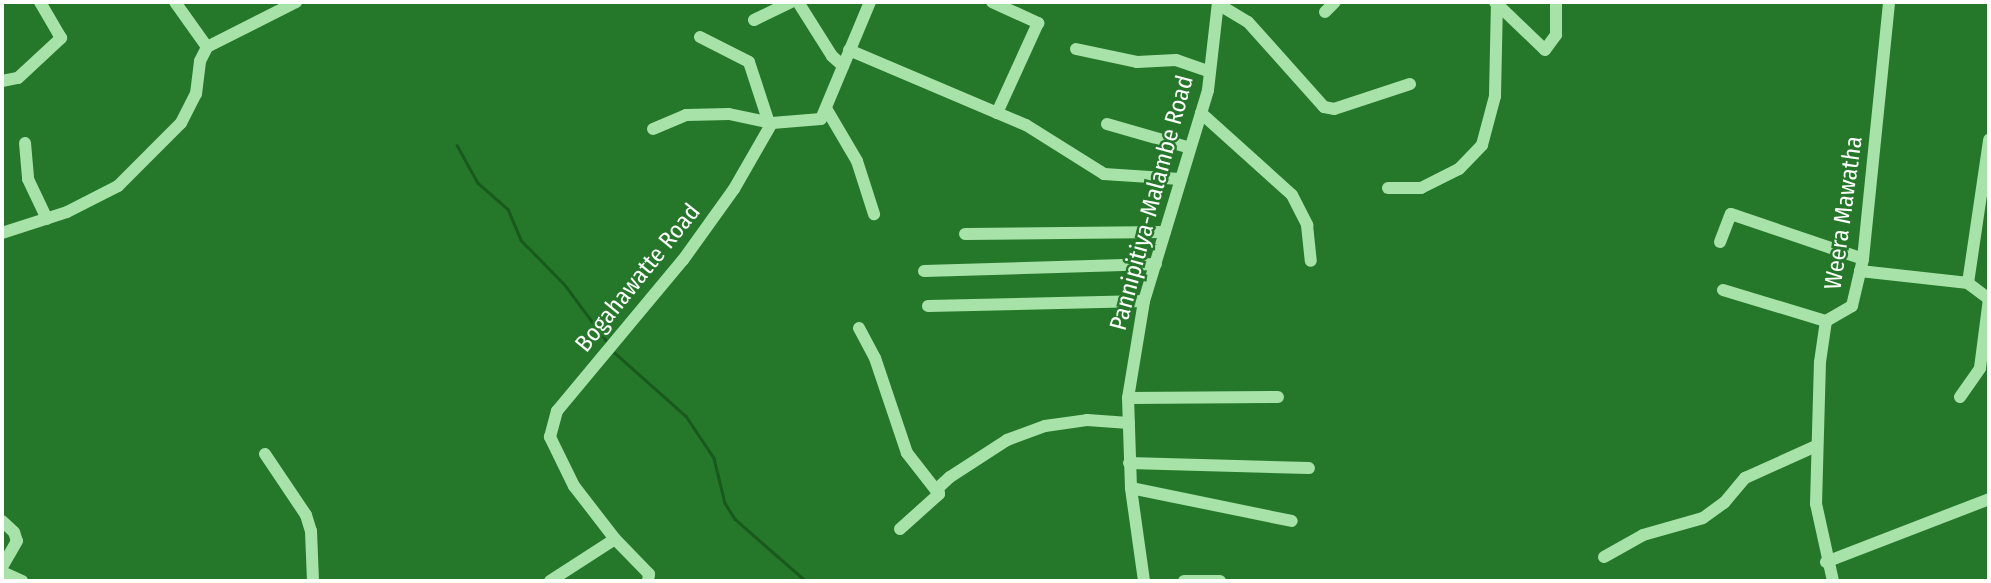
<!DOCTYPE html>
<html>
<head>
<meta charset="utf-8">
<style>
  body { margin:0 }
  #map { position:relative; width:1991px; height:583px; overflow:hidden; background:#257829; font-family:"Fira Sans Condensed",sans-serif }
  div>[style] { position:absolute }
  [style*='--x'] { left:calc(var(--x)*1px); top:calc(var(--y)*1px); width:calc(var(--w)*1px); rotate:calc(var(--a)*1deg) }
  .stream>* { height:2.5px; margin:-1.25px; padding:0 1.25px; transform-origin:1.25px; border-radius:1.25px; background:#19591d }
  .minor>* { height:12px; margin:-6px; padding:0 6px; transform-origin:6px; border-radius:6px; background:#a7e3a9 }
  span { translate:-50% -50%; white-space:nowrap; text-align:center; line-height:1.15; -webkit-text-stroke:5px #257829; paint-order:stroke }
  .street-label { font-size:24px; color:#fff }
  .frame { position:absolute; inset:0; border:4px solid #fff; pointer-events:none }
</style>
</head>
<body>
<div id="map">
  <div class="stream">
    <i style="--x:457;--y:145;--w:43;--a:61.1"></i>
    <i style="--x:478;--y:183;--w:40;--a:41"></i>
    <i style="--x:508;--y:209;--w:34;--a:67"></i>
    <i style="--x:521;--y:240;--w:63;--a:45.6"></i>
    <i style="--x:565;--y:285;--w:72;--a:53.4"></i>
    <i style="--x:615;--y:353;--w:95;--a:41.6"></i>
    <i style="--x:686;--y:416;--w:50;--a:56.3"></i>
    <i style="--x:714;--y:458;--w:46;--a:76.3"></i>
    <i style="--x:725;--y:503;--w:19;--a:58"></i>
    <i style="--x:735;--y:519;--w:94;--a:41.1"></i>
  </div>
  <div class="minor">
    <i style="--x:175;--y:2;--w:55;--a:54.6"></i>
    <i style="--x:798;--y:2;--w:64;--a:57.8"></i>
    <i style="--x:832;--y:56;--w:15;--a:42"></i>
    <i style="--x:992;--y:2;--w:51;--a:24.5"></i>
    <i style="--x:1038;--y:23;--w:99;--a:114.5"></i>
    <i style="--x:1495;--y:2;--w:69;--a:43.8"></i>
    <i style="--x:1545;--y:50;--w:19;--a:-54"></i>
    <i style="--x:1556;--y:35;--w:33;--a:-90"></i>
    <i style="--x:1218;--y:4;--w:35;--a:31"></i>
    <i style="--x:1248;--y:22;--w:114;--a:48.2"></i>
    <i style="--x:1324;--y:107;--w:10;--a:11"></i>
    <i style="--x:1334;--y:109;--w:80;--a:-18.2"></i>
    <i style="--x:1325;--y:12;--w:14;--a:-45"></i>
    <i style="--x:754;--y:20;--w:41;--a:-25.9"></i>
    <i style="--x:700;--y:37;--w:55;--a:27"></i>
    <i style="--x:749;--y:62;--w:61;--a:71.9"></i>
    <i style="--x:1076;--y:49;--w:62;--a:12"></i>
    <i style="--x:1137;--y:62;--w:39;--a:-3"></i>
    <i style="--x:1176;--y:60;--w:34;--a:19"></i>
    <i style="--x:849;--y:50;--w:192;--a:23"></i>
    <i style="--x:1026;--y:125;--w:92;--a:32.1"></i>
    <i style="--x:1104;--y:174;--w:76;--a:3.8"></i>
    <i style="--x:2;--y:81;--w:16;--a:-11"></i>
    <i style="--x:18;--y:78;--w:59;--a:-42.9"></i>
    <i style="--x:61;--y:38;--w:42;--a:-120.3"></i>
    <i style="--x:827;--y:110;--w:59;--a:59.5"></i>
    <i style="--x:857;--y:161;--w:56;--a:72.2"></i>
    <i style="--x:1201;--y:113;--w:122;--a:42"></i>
    <i style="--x:1292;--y:195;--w:34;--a:63"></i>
    <i style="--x:1307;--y:225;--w:36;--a:84"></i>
    <i style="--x:1107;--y:124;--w:86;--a:16.1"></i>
    <i style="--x:653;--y:129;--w:36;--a:-23"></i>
    <i style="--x:686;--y:115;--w:43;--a:-1.3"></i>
    <i style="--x:729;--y:114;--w:44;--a:11.8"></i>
    <i style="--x:25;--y:143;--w:36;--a:85"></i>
    <i style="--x:28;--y:179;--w:44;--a:64.6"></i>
    <i style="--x:1388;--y:188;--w:33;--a:0"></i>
    <i style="--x:1421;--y:188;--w:42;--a:-26.6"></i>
    <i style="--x:1459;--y:169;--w:33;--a:-46"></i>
    <i style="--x:1482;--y:145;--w:51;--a:-75.1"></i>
    <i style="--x:1495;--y:96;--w:92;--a:-88.8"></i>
    <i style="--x:2;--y:233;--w:68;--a:-17.9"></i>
    <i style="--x:67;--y:212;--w:57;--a:-27"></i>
    <i style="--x:118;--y:186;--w:89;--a:-45"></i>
    <i style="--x:181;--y:123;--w:33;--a:-63"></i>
    <i style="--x:196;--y:94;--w:33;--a:-83"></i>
    <i style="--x:200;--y:61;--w:16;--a:-63"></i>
    <i style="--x:207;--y:47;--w:100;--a:-26.8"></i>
    <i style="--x:965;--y:234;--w:200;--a:-0.6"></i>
    <i style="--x:1720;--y:242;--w:30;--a:-69"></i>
    <i style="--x:1731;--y:214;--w:139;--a:18.8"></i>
    <i style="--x:924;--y:271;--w:232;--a:-1.7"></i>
    <i style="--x:1860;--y:271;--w:109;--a:6.3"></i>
    <i style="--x:1968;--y:283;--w:145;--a:-81.6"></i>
    <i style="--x:1723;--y:290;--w:108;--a:16.8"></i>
    <i style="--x:928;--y:306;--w:216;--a:-1.3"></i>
    <i style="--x:859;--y:328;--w:34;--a:62"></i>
    <i style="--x:875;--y:358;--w:100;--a:71.4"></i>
    <i style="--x:907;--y:453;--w:52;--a:52"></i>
    <i style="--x:1960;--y:397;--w:35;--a:-55"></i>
    <i style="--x:1980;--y:368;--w:70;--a:-82.6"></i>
    <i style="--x:1989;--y:299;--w:26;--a:-143"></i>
    <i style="--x:1128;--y:398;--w:150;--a:-0.4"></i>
    <i style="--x:265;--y:454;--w:73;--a:56.1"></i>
    <i style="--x:306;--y:515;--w:17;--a:73"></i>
    <i style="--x:311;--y:531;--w:50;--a:87.7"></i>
    <i style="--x:1129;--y:463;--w:180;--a:1.6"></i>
    <i style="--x:1131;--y:488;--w:164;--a:11.6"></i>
    <i style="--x:2;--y:521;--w:16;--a:43"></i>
    <i style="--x:14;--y:532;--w:9;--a:72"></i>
    <i style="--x:17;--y:541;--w:30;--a:120"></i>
    <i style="--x:900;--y:529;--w:52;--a:-41.9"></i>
    <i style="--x:939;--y:494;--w:6;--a:-99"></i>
    <i style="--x:938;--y:488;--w:16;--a:-43"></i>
    <i style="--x:950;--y:477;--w:68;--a:-33"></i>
    <i style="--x:1007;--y:440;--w:40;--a:-20.2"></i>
    <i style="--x:1045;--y:426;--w:42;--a:-8.1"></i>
    <i style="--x:1087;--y:420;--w:42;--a:4.1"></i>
    <i style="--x:615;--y:539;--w:49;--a:45.8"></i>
    <i style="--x:649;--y:574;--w:7;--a:98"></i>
    <i style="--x:1604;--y:557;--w:45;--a:-29.4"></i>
    <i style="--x:1643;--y:535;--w:62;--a:-15.8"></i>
    <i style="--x:1703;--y:518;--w:26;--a:-36"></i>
    <i style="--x:1724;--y:503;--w:33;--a:-50"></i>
    <i style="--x:1745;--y:478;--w:76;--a:-24.2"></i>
    <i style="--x:1826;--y:562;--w:175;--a:-21.1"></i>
    <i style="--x:2;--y:572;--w:22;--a:24"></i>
    <i style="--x:550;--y:581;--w:77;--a:-32.9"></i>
    <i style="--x:615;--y:539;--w:67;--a:-127.7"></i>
    <i style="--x:574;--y:486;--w:55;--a:-116.1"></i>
    <i style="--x:550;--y:437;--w:27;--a:-75"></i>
    <i style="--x:557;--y:411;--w:197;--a:-50.2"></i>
    <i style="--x:683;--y:260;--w:87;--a:-54.3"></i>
    <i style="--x:734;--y:189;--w:76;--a:-60.1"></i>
    <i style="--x:772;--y:123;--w:49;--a:-4.7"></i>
    <i style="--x:821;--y:119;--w:127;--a:-67.3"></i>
    <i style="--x:1144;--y:581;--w:94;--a:-98"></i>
    <i style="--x:1131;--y:488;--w:90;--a:-91.9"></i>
    <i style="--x:1128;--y:398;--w:98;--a:-80.6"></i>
    <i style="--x:1144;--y:301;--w:220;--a:-73.1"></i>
    <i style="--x:1208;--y:90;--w:89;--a:-83.5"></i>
    <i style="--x:1184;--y:581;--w:36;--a:0"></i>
    <i style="--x:1833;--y:581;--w:79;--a:-102.4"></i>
    <i style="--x:1816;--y:504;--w:142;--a:-88.4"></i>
    <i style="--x:1820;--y:362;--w:41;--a:-81.7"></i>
    <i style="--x:1826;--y:321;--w:30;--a:-30"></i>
    <i style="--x:1852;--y:306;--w:48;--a:-76.8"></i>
    <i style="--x:1863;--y:259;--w:258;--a:-84.2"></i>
  </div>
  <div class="street-label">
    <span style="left:1152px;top:203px;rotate:-75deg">Pannipitiya-Malambe Road</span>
    <span style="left:1844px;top:213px;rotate:-82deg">Weera Mawatha</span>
    <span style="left:638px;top:278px;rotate:-51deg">Bogahawatte Road</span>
  </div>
  <div class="frame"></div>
</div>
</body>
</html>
